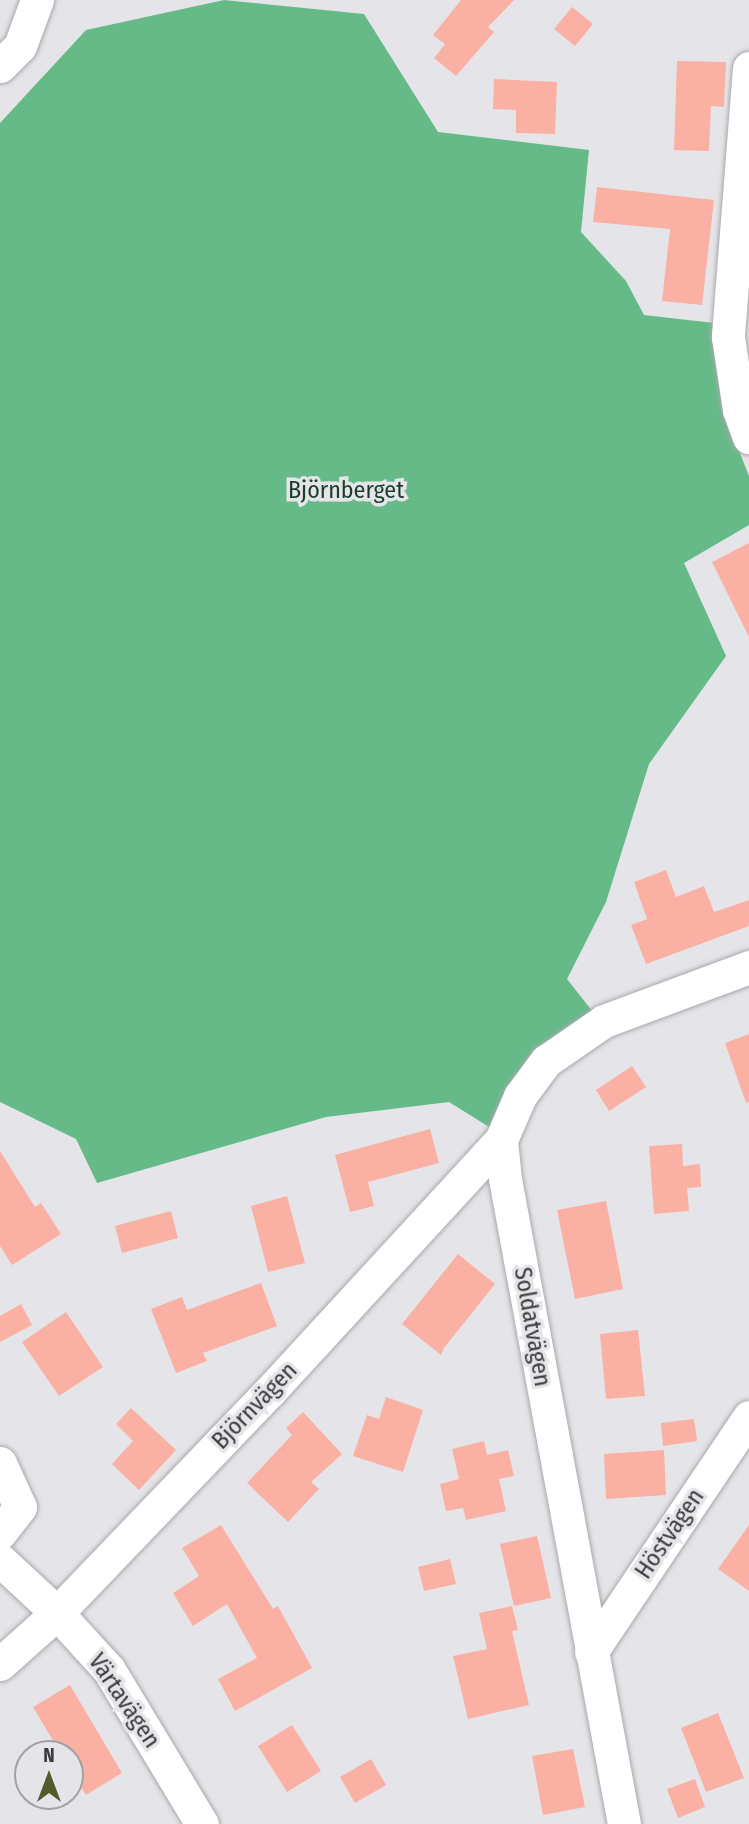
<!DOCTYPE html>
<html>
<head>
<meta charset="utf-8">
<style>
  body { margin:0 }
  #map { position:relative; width:749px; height:1824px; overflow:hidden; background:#e5e5e9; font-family:"Fira Sans Condensed",sans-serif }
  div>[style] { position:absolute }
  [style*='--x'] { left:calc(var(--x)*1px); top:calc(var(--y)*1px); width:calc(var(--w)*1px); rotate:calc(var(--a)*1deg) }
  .forest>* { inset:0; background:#66ba88 }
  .building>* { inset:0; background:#fab0a3 }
  .roads { filter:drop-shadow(0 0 2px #a8a8ad) drop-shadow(0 0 2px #a8a8ad) }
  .street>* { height:33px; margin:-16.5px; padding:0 16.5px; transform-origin:16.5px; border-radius:16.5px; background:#fff }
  span { translate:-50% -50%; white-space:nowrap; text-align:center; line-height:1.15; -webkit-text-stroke:7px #e5e5e9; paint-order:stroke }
  .park-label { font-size:24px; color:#1a3e29 }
  .street-label { font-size:24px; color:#3a3a3b }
  .north { position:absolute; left:14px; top:1740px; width:70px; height:70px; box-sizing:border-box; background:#e5e5e9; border:2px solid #a1a1a3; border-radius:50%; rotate:0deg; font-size:19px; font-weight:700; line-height:28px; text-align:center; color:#3a3a3b }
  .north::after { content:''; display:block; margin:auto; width:24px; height:32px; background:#525b2a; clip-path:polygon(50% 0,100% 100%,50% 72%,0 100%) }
</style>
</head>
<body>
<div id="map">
  <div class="forest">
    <i style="clip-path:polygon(224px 0,364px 14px,438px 132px,589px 150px,581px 232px,626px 281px,644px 315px,714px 323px,730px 428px,749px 476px,749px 525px,684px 563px,726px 656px,649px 764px,606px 902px,567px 979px,593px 1012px,494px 1130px,449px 1102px,326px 1117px,97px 1183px,76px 1139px,0 1102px,0 123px,86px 30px)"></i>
  </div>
  <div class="building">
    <i style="clip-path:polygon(461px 0,514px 0,488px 27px,494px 32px,456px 76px,434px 58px,445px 44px,433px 35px)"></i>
    <i style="clip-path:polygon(572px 7px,593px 24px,575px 46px,554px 29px)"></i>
    <i style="clip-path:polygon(677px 61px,726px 62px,724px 107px,711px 106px,709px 151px,674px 150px)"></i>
    <i style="clip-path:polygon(494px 79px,557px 82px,555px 134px,516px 133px,516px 110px,493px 109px)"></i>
    <i style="clip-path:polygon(597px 187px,714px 200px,702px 305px,662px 301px,670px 229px,593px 222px)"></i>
    <i style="clip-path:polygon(749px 543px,749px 637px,712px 562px)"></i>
    <i style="clip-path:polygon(666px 870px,676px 897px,704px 886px,714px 912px,749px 900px,749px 926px,646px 964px,631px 925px,647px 919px,634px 882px)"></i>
    <i style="clip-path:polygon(749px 1034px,749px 1102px,746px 1103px,725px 1043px)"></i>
    <i style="clip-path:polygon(632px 1066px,646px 1087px,609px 1111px,596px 1090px)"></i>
    <i style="clip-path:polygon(430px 1129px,439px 1163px,368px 1182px,374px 1206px,350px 1212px,335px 1155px)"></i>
    <i style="clip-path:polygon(682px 1144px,683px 1166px,700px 1164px,701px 1187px,687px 1188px,689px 1211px,654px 1214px,649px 1146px)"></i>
    <i style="clip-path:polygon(0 1151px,35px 1207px,41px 1203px,61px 1234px,12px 1265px,0 1246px)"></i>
    <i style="clip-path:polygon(287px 1196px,305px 1263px,268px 1272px,251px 1206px)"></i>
    <i style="clip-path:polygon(606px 1201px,623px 1289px,575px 1299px,557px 1210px)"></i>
    <i style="clip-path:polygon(171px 1211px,178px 1238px,122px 1253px,115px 1226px)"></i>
    <i style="clip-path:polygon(458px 1254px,495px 1284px,444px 1348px,441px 1355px,402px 1324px)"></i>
    <i style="clip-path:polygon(261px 1283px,277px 1326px,203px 1353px,207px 1361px,176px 1373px,151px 1309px,182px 1297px,187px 1310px)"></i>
    <i style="clip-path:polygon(21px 1304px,32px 1325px,0 1342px,0 1316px)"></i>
    <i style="clip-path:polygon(66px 1312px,103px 1367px,59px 1396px,22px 1342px)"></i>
    <i style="clip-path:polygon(638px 1330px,645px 1396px,606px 1399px,600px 1334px)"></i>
    <i style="clip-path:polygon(386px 1397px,423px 1410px,403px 1472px,353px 1456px,367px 1415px,379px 1419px)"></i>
    <i style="clip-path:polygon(131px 1408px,176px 1450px,139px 1490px,112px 1464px,133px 1441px,116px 1424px)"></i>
    <i style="clip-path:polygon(303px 1412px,342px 1454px,311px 1482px,319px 1489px,288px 1522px,247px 1483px,292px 1435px,286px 1428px)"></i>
    <i style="clip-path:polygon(694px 1419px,697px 1441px,663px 1446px,661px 1423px)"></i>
    <i style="clip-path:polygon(484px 1441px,487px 1455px,508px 1450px,514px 1476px,499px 1479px,506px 1511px,466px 1520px,463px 1508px,446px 1511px,440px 1484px,459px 1479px,452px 1449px)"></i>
    <i style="clip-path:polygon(664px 1450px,666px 1495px,606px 1499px,604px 1454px)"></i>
    <i style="clip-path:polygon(221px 1525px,273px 1609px,278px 1606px,312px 1668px,235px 1711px,218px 1679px,257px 1658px,227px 1604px,193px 1626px,173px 1593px,199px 1576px,182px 1548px)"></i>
    <i style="clip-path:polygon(749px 1525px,749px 1591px,718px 1569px)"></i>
    <i style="clip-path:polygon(537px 1536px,551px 1598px,514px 1606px,500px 1544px)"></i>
    <i style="clip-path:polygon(450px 1559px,456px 1584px,424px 1591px,418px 1567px)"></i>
    <i style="clip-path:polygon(512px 1606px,518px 1630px,512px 1631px,529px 1705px,468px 1719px,453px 1656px,487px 1649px,479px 1613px)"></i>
    <i style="clip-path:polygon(70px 1685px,122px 1773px,86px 1795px,70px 1769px,70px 1754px,61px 1754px,33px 1707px)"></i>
    <i style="clip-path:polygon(718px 1713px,744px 1778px,706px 1792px,681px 1728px)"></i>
    <i style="clip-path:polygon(292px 1725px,321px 1771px,287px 1792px,258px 1746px)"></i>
    <i style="clip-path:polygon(573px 1749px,585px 1807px,543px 1815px,532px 1756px)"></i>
    <i style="clip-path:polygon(371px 1759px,386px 1785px,355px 1803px,340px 1777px)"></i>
    <i style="clip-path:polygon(695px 1779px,705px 1807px,678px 1818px,667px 1789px)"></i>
  </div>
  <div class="roads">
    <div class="street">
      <i style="--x:0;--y:66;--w:28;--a:-45"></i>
      <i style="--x:20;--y:46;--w:49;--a:-69.7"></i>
      <i style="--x:749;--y:68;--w:270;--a:94.5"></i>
      <i style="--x:728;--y:337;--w:74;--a:81.4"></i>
      <i style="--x:739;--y:410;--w:29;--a:70"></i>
      <i style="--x:0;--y:1463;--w:48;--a:65.6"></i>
      <i style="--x:20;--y:1507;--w:33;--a:128"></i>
      <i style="--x:0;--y:1560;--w:78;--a:42.9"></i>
      <i style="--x:57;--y:1613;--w:77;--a:47.6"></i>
      <i style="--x:109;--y:1670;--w:180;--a:58.9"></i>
      <i style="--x:591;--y:1652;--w:283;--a:-56.1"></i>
      <i style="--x:0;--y:1664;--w:76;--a:-41.8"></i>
      <i style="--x:57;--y:1613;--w:308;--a:-46.2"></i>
      <i style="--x:270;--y:1391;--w:341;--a:-47.4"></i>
      <i style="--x:624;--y:1824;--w:656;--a:-100.45"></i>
      <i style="--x:505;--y:1179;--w:39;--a:-96"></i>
      <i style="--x:501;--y:1140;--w:48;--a:-66.6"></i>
      <i style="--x:520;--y:1096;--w:44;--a:-53.4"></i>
      <i style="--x:546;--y:1061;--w:70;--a:-34.6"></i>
      <i style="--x:604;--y:1021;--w:155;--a:-20.4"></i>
    </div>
  </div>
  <div class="park-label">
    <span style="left:346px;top:491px">Björnberget</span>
  </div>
  <div class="street-label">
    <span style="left:532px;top:1327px;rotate:80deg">Soldatvägen</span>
    <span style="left:255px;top:1406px;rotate:-46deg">Björnvägen</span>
    <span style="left:670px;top:1534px;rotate:-56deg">Höstvägen</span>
    <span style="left:124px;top:1701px;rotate:56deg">Värtavägen</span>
  </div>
  <div class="north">N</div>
</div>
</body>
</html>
